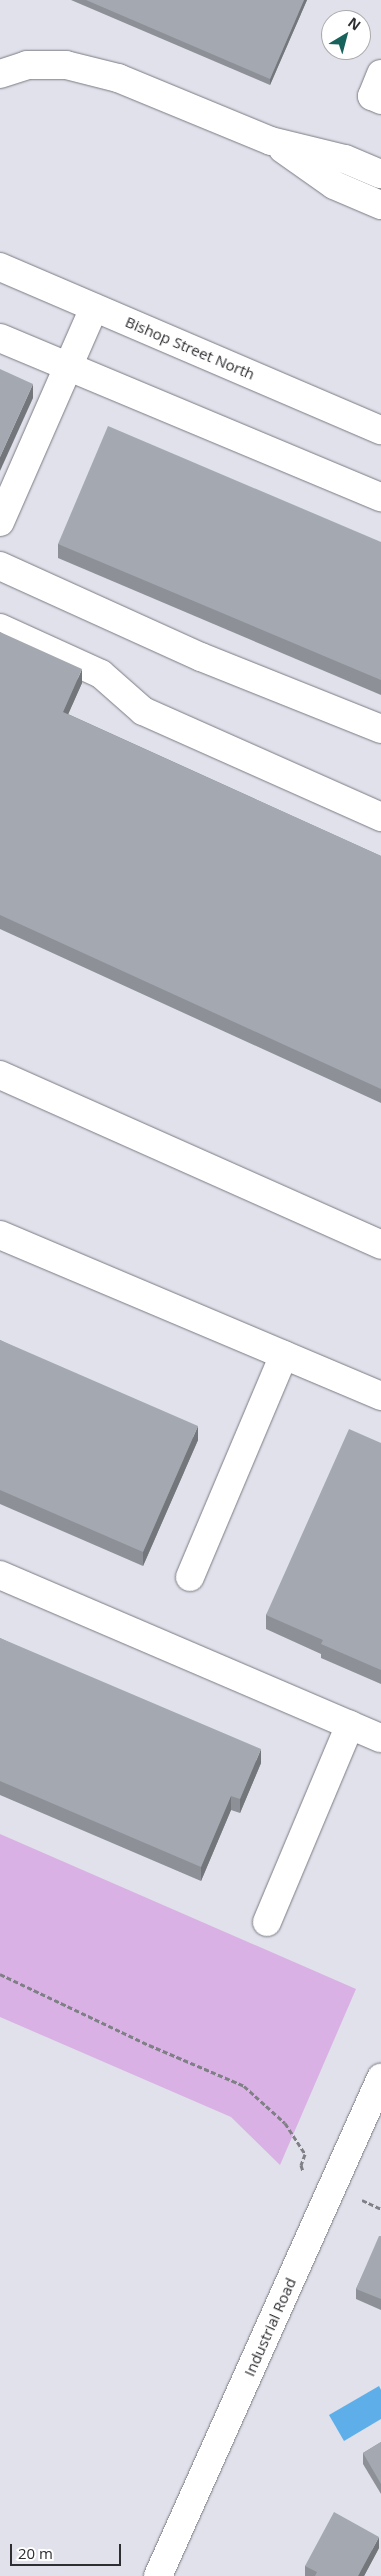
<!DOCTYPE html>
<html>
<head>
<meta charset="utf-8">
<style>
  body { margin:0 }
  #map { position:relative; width:381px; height:2576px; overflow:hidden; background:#e0e1ea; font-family:"Open Sans",sans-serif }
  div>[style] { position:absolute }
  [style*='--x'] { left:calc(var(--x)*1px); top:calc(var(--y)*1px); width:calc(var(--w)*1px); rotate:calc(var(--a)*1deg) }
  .green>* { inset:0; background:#dab1e4 }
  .water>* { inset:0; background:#5eaee9 }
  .path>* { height:3px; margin-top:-1.5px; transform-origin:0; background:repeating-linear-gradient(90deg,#7f8086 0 5px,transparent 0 7.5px) }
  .roads { filter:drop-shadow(0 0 1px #7a7b83) drop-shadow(0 0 1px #7a7b83) }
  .minor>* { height:28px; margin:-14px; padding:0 14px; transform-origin:14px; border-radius:14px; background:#fff }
  .major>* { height:28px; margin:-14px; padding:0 14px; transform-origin:14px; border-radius:14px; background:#fff }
  .wall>* { inset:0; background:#8d9097 }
  .shaded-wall>* { inset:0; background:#73767b }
  .building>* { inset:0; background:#a4a8b0 }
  span { translate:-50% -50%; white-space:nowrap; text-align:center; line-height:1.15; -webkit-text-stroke:5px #fff; paint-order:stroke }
  .street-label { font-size:15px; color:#2e2e32 }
  .north { position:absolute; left:321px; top:10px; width:50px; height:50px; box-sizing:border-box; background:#fff; border:1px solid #ababad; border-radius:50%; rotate:37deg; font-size:14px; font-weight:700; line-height:20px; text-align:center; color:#2e2e32 }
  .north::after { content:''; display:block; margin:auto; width:18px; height:22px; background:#17635b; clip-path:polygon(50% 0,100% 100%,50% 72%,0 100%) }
  .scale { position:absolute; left:10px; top:2544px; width:111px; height:22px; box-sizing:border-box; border:2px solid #2e2e32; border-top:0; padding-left:6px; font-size:15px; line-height:18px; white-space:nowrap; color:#2e2e32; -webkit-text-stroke:4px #fff; paint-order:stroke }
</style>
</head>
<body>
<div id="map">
  <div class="green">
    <i style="clip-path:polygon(0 1834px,356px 1989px,280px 2165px,231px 2117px,0 2017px)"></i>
  </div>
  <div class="water">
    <i style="clip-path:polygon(379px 2386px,381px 2390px,381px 2419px,344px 2441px,329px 2415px)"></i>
  </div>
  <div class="path">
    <i style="--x:0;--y:1974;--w:165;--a:25.5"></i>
    <i style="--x:149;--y:2045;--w:103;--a:23.3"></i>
    <i style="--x:244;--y:2086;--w:55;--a:42.1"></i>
    <i style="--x:285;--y:2123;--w:37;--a:57"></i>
    <i style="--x:305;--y:2154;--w:12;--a:110"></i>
    <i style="--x:301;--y:2165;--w:6;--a:72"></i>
    <i style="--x:362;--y:2200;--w:21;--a:25"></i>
  </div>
  <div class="roads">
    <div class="minor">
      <i style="--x:0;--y:74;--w:28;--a:-18"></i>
      <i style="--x:27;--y:65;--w:39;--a:0"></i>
      <i style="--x:66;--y:65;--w:54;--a:14"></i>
      <i style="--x:118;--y:78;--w:165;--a:22.4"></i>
      <i style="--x:271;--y:141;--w:76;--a:13.7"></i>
      <i style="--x:345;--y:159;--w:39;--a:23"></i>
      <i style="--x:381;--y:74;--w:24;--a:112"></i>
      <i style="--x:372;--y:96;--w:10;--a:24"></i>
      <i style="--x:283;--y:149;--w:62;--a:35.2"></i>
      <i style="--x:334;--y:185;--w:51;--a:23.1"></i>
      <i style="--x:0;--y:338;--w:413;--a:22.7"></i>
      <i style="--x:0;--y:522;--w:234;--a:-66.3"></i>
      <i style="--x:0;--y:566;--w:221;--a:24.4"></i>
      <i style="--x:201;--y:657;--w:194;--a:21.8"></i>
      <i style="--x:0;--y:628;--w:111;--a:24.5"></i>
      <i style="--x:101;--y:674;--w:56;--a:41.4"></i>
      <i style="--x:143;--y:711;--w:261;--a:24"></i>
      <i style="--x:0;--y:1075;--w:417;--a:24"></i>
      <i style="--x:0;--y:1235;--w:414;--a:22.9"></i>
      <i style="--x:0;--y:1575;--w:414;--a:23.2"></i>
      <i style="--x:190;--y:1577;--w:241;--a:-67.1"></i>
      <i style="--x:267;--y:1922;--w:214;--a:-67.2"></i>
      <i style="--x:158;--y:2576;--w:546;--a:-65.88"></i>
    </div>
    <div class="major">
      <i style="--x:0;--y:267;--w:414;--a:23.2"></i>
    </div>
  </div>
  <div class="wall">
    <i style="clip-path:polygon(71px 0,307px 0,270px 85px)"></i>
    <i style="clip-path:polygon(381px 542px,381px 695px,58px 558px,58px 544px)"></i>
    <i style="clip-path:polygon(0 632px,82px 683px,68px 714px,381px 856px,381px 1103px,0 929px)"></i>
    <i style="clip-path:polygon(0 1340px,198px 1440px,143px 1566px,0 1504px)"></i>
    <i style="clip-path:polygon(381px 1443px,381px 1684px,321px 1658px,321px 1654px,266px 1629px,266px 1615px)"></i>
    <i style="clip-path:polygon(0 1638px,261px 1763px,240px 1813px,231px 1810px,201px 1881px,0 1795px)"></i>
    <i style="clip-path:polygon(381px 2236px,381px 2310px,356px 2299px,356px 2289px)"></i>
    <i style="clip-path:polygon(381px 2442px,381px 2494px,363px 2464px,363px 2453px)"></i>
    <i style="clip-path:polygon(379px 2548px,364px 2576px,305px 2576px,305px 2566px)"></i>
  </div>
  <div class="shaded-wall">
    <i style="clip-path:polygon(304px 0,307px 0,270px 85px,270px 79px)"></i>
    <i style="clip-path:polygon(33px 384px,33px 398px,0 471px,0 457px)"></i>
    <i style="clip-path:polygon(82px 669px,82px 683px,63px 726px,63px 712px)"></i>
    <i style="clip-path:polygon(198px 1426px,198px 1440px,143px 1566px,143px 1552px)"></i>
    <i style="clip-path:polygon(261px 1749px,261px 1763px,240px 1813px,240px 1799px)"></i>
    <i style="clip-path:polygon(231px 1796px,231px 1810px,201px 1881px,201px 1867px)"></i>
    <i style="clip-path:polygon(379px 2537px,379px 2548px,364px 2576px,358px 2576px)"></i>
  </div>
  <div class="building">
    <i style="clip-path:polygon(86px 0,304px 0,270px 79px)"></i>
    <i style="clip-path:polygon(0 369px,33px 384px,0 457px)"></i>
    <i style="clip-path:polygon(108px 426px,381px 542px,381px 680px,58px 544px)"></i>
    <i style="clip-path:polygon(0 632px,82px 669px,63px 712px,381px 856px,381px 1089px,0 915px)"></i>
    <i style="clip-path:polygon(0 1340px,198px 1426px,143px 1552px,0 1490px)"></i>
    <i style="clip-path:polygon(349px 1429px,381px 1443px,381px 1670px,321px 1644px,323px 1640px,266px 1615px)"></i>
    <i style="clip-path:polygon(0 1638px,261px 1749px,240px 1799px,231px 1796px,201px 1867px,0 1781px)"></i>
    <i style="clip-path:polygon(379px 2236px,381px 2236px,381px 2299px,356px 2289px)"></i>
    <i style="clip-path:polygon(381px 2442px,381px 2484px,363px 2453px)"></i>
    <i style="clip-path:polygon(334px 2512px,379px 2537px,358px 2576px,315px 2576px,317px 2572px,305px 2566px)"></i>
  </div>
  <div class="street-label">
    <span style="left:190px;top:348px;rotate:23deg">Bishop Street North</span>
    <span style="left:270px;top:2327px;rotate:-66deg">Industrial Road</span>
  </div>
  <div class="north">N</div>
  <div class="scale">20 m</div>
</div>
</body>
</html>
